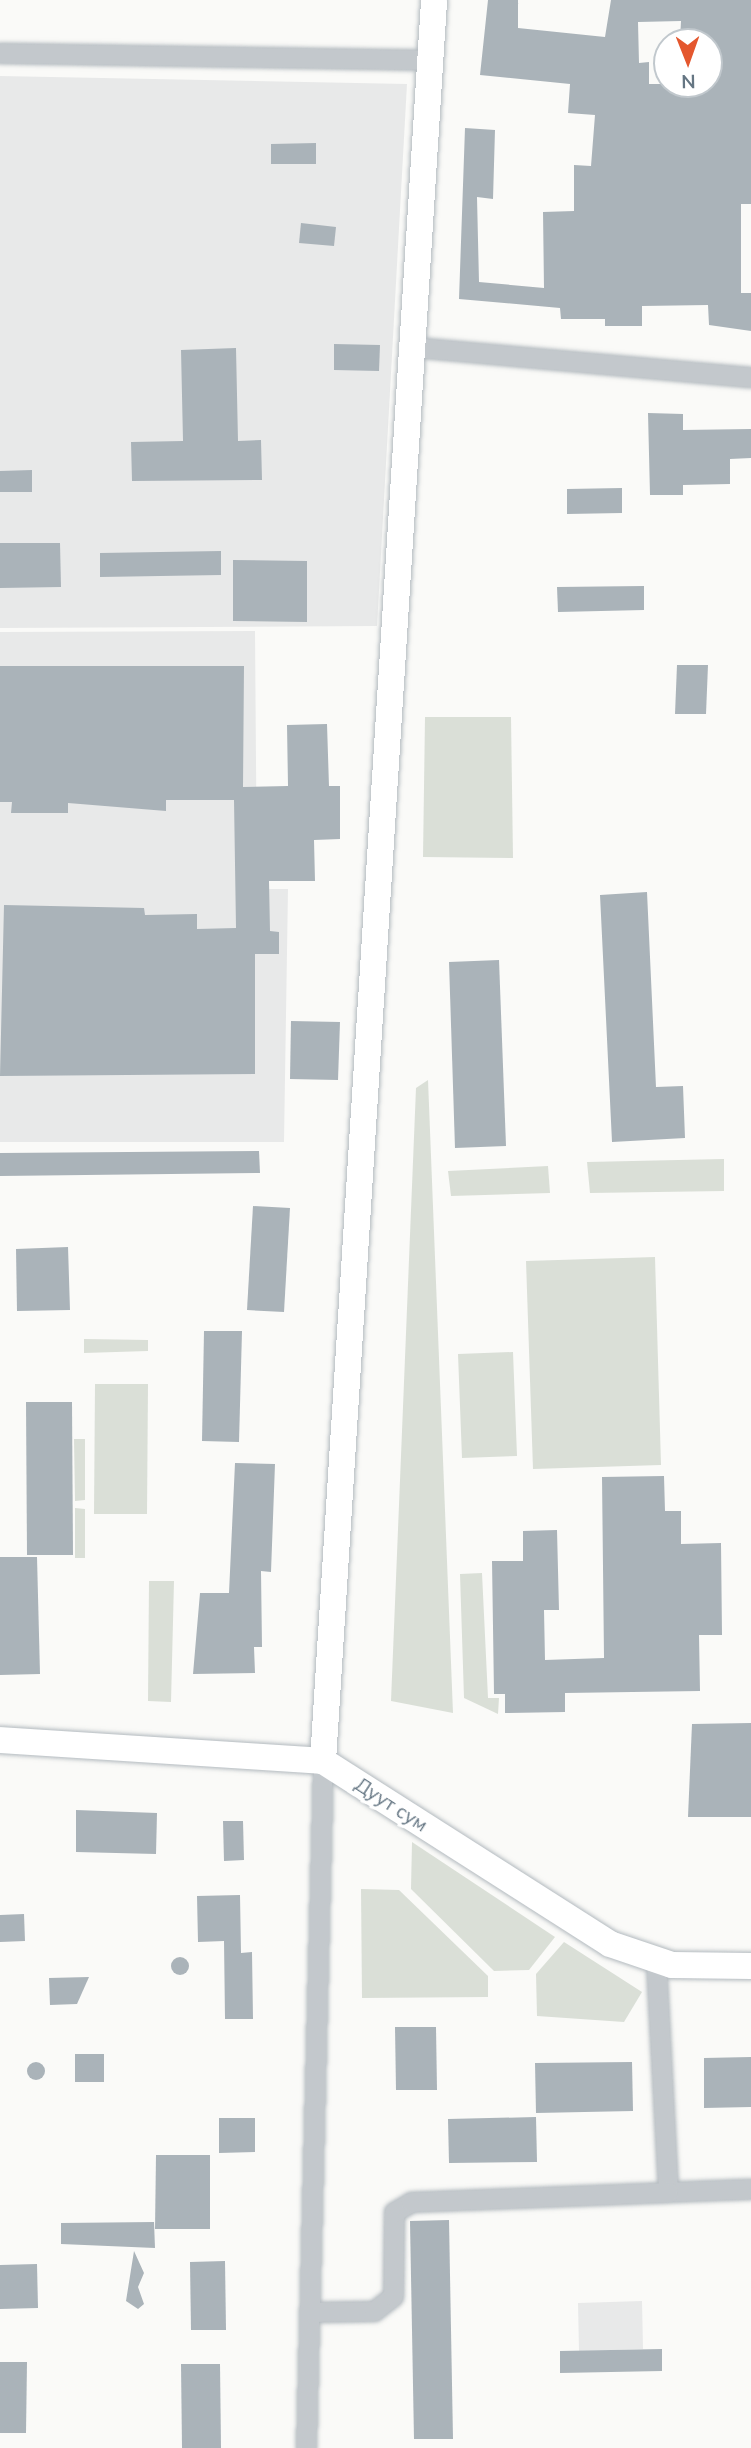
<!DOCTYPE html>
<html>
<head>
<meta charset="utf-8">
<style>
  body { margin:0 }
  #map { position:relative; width:751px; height:2448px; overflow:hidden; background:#fafaf8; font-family:Mulish,sans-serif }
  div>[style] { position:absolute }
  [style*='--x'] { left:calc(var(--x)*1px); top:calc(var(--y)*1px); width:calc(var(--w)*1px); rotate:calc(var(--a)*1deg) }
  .built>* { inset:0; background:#e8e9e9 }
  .green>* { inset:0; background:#dadfd7 }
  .building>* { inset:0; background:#aab3b9 }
  .round { border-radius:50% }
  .roads { filter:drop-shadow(0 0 2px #b3babf) drop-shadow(0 0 2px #b3babf) }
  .street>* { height:19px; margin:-9.5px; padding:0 9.5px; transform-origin:9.5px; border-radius:9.5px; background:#c3c8cc }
  .secondary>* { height:26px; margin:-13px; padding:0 13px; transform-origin:13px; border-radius:13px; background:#fff }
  span { translate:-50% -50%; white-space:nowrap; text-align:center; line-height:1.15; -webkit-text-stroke:7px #fff; paint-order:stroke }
  .street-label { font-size:19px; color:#657683 }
  .north { position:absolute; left:653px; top:28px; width:70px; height:70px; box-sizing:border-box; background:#fff; border:2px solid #c1c8cd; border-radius:50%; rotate:179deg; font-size:19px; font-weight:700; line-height:28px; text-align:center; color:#657683 }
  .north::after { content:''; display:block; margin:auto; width:24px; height:32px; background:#e4572e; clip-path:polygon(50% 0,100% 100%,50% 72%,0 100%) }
</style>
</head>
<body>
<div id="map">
  <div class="built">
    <i style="clip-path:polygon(0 76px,407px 84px,377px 626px,0 628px)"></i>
    <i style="clip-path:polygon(255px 631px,257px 889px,288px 889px,284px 1142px,0 1142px,0 632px)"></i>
    <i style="clip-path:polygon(642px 2301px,643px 2349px,579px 2351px,578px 2303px)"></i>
  </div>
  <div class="green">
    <i style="clip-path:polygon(425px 717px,511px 717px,513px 858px,423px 857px)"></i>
    <i style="clip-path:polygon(428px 1080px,453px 1713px,391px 1701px,416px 1088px)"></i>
    <i style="clip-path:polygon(724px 1159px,724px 1191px,590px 1193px,587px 1162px)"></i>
    <i style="clip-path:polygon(548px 1166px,550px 1193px,451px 1196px,448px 1171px)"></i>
    <i style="clip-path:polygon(655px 1257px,661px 1465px,533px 1469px,526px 1261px)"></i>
    <i style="clip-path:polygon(84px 1339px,148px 1340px,148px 1351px,84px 1353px)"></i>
    <i style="clip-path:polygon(513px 1352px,517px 1456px,462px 1458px,458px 1354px)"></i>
    <i style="clip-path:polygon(95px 1384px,148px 1384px,147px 1514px,94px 1514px)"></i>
    <i style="clip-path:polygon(74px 1439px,85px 1439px,85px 1500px,75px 1501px)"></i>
    <i style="clip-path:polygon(75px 1508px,85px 1509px,85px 1558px,75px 1558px)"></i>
    <i style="clip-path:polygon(482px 1573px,488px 1698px,499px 1698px,498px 1714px,464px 1698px,460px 1574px)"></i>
    <i style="clip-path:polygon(149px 1581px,174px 1581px,171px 1702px,148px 1701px)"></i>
    <i style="clip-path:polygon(412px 1842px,555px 1937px,529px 1970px,494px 1971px,411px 1889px)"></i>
    <i style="clip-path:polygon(361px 1889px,399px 1890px,488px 1976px,488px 1997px,362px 1998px)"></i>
    <i style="clip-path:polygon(564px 1942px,642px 1992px,624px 2022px,537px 2016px,536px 1974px)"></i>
  </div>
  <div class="building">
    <i style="clip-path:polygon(evenodd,488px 0,518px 0,518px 28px,605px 37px,611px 0,751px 0,751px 204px,741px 204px,741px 293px,751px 293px,751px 331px,709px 325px,708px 305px,642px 306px,642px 326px,605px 326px,605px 319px,561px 319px,560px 308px,459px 299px,465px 128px,495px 130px,493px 199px,477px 197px,479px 282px,544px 288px,543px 212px,574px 211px,574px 165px,591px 166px,595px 115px,568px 113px,570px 84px,480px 75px,488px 0,681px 21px,680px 42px,709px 42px,709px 84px,649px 84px,649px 62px,639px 63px,638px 22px,681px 21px)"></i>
    <i style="clip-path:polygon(316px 143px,316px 164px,271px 164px,271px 144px)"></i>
    <i style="clip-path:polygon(301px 223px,336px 227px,334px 246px,299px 243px)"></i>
    <i style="clip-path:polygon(334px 344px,380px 345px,379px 371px,334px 370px)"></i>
    <i style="clip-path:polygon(236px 348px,238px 441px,261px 440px,262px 480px,132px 481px,131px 442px,183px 441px,181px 350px)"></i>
    <i style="clip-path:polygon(648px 413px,683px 414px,683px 430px,751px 429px,751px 458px,730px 459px,730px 484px,683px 485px,683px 495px,650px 495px)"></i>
    <i style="clip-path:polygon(32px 470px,32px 492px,0 492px,0 471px)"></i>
    <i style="clip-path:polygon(622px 488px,622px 513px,567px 514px,567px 489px)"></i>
    <i style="clip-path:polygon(0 543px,60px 543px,61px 587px,0 588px)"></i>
    <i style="clip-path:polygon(221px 551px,221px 575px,100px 577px,100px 553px)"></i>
    <i style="clip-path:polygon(233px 560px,307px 561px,307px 622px,233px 621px)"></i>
    <i style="clip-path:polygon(644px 586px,644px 610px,558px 612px,557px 587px)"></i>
    <i style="clip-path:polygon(677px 665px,708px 665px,706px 714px,675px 714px)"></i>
    <i style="clip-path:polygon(0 666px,244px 666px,243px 787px,288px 786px,287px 725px,327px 724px,329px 786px,340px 786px,340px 839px,314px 840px,315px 881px,269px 881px,270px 931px,279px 932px,279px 954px,255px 954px,255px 1074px,0 1076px,4px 905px,144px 908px,145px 915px,197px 914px,197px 929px,236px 928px,234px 800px,166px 800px,166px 811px,68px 803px,68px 813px,11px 813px,12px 802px,0 802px)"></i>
    <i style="clip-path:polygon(647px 892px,656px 1087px,683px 1086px,685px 1138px,612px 1142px,600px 895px)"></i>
    <i style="clip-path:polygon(499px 960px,506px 1146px,455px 1148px,449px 962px)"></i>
    <i style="clip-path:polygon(291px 1021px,340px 1022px,338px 1080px,290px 1079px)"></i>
    <i style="clip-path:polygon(259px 1151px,260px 1173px,0 1176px,0 1153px)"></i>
    <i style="clip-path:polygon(253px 1206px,290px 1208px,284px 1312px,247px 1310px)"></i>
    <i style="clip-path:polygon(68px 1247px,70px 1310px,17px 1311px,16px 1249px)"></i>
    <i style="clip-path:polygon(204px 1331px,242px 1331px,239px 1442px,202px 1441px)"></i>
    <i style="clip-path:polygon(26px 1402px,72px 1402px,73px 1555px,27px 1555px)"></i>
    <i style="clip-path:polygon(235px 1463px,275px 1464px,271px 1572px,261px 1571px,262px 1647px,254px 1647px,255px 1673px,193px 1674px,200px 1593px,229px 1593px)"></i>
    <i style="clip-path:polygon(664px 1476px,665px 1511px,681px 1511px,681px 1544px,721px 1543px,722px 1635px,699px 1635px,700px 1691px,565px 1693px,565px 1712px,505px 1713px,505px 1694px,494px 1694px,492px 1561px,523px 1561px,523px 1531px,557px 1530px,559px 1610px,544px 1610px,545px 1660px,604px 1658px,602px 1477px)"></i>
    <i style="clip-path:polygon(0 1557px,37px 1557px,40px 1674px,0 1675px)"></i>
    <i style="clip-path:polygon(751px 1723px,751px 1817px,688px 1817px,692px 1724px)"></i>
    <i style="clip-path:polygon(76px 1810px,157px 1813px,156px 1854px,76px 1852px)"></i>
    <i style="clip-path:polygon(223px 1821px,243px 1821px,244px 1860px,224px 1861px)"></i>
    <i style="clip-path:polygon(240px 1895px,241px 1953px,252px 1952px,253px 2019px,225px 2019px,224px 1941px,198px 1942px,197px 1896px)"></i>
    <i style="clip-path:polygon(24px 1914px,25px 1941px,0 1942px,0 1915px)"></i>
    <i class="round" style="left:171px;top:1957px;width:18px;height:18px"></i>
    <i style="clip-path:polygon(89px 1977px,77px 2004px,50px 2005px,49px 1978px)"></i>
    <i style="clip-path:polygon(395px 2027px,436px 2027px,437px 2090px,396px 2090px)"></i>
    <i style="clip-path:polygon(75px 2054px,104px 2054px,104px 2082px,75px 2082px)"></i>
    <i style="clip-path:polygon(751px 2057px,751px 2107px,704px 2108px,704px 2058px)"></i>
    <i class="round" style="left:27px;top:2062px;width:18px;height:18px"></i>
    <i style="clip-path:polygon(632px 2062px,633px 2111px,536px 2113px,535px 2063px)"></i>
    <i style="clip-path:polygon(536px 2117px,537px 2162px,449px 2163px,448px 2119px)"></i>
    <i style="clip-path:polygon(219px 2118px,255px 2118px,255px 2152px,219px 2153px)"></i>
    <i style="clip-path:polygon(156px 2155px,210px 2155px,210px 2229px,155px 2229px)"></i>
    <i style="clip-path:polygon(449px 2220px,453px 2439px,414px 2439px,410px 2221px)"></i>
    <i style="clip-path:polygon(154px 2222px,155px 2248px,61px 2244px,61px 2223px)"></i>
    <i style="clip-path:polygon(134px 2251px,144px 2273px,138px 2287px,144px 2304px,138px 2309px,126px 2301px)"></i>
    <i style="clip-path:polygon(225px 2261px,226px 2330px,191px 2330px,190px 2262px)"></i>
    <i style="clip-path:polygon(37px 2264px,38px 2308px,0 2309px,0 2265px)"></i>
    <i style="clip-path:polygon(662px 2349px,662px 2371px,560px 2373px,560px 2351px)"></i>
    <i style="clip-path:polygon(0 2362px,27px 2362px,26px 2433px,0 2433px)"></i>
    <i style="clip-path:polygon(181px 2364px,220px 2364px,221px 2448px,182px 2448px)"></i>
  </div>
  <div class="roads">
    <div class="street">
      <i style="--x:0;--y:53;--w:431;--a:0.9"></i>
      <i style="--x:413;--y:347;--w:339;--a:5.1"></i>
      <i style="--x:656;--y:1962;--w:230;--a:87"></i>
      <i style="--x:668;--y:2192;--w:83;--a:-2.1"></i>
      <i style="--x:309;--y:2312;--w:65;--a:-0.9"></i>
      <i style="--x:374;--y:2311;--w:24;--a:-38"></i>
      <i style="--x:393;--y:2296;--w:84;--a:-89.3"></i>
      <i style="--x:394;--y:2212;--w:20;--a:-30"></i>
      <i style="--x:411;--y:2202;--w:257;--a:-2.2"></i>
      <i style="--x:306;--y:2448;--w:687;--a:-88.58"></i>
    </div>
    <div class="secondary">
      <i style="--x:0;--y:1740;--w:324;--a:3.7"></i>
      <i style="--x:323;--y:1761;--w:340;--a:32.5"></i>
      <i style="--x:610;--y:1944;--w:65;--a:18.7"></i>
      <i style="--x:672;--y:1965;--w:79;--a:0.7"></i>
      <i style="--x:323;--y:1761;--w:1764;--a:-86.39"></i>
    </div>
  </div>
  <div class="street-label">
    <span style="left:391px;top:1805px;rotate:33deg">Дуут сум</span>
  </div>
  <div class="north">N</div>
</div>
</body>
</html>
